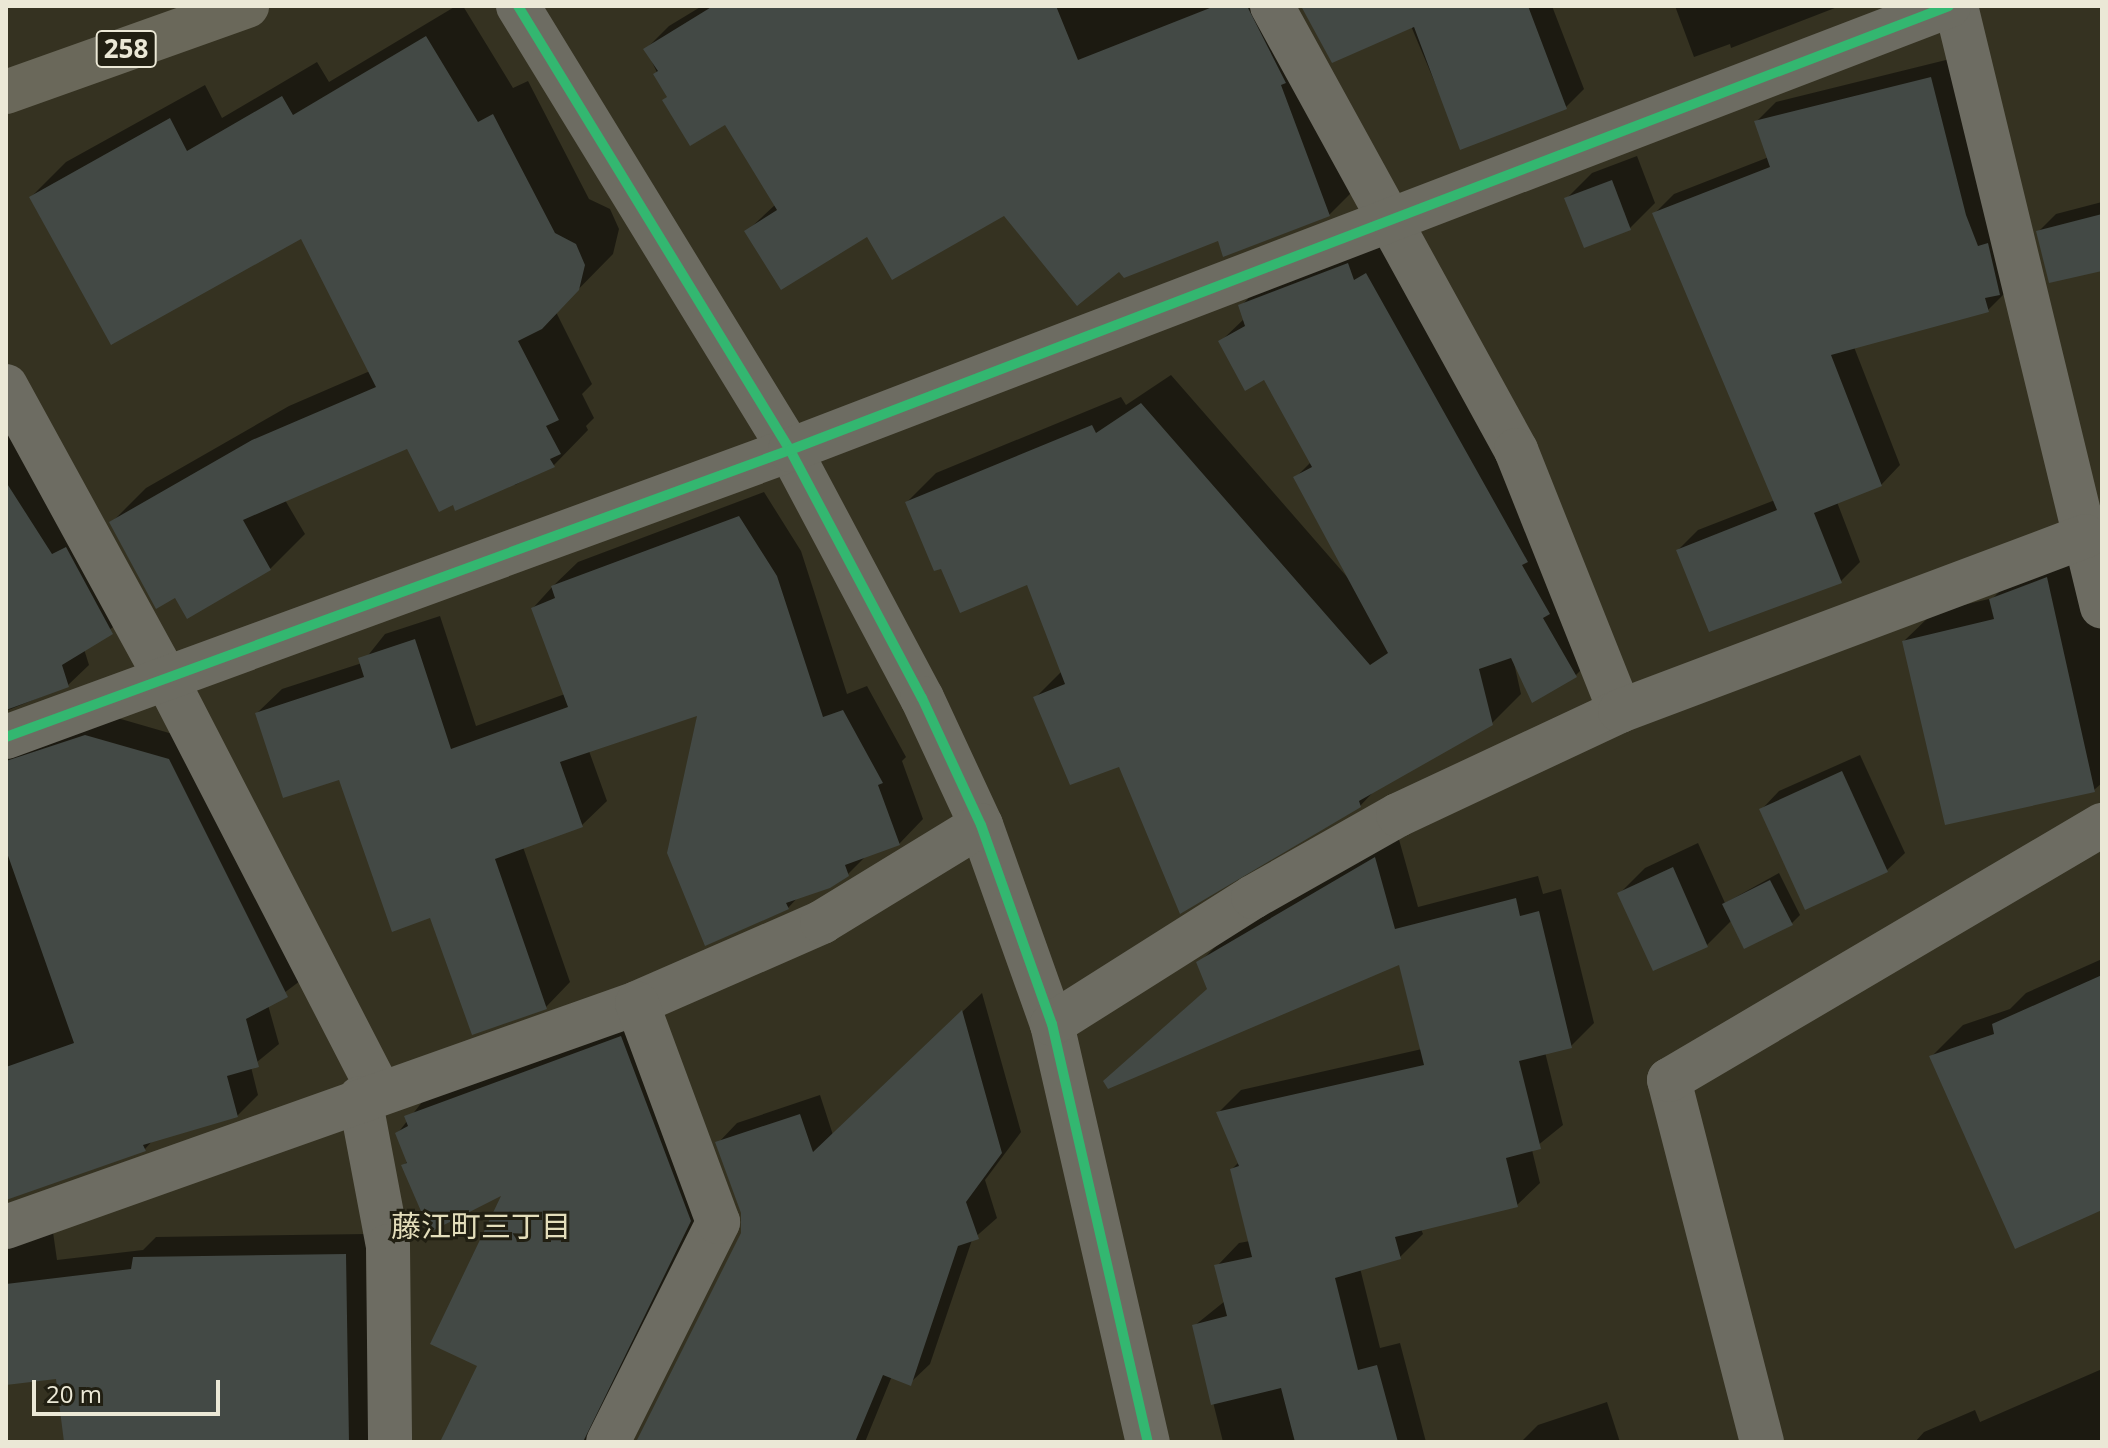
<!DOCTYPE html>
<html>
<head>
<meta charset="utf-8">
<style>
  body { margin:0 }
  #map { position:relative; width:2108px; height:1448px; overflow:hidden; background:#353221; font-family:"Open Sans","Noto Sans JP",sans-serif }
  div>[style] { position:absolute }
  [style*='--x'] { left:calc(var(--x)*1px); top:calc(var(--y)*1px); width:calc(var(--w)*1px); rotate:calc(var(--a)*1deg) }
  .shadow>* { inset:0; background:#0007 }
  .building>* { inset:0; background:#434945 }
  .minor>* { height:44px; margin:-22px; padding:0 22px; transform-origin:22px; border-radius:22px; background:#6d6c62 }
  .highway>* { height:44px; margin:-22px; padding:0 22px; transform-origin:22px; border-radius:22px; background:#6a685a }
  .cycleway>* { height:10px; margin:-5px; padding:0 5px; transform-origin:5px; border-radius:5px; background:#33b770 }
  span { translate:-50% -50%; white-space:nowrap; text-align:center; line-height:1.15; -webkit-text-stroke:6px #211f12; paint-order:stroke }
  .shield-label span { padding:2px 6px; background:#211f12; border:2px solid; border-radius:6px; -webkit-text-stroke-width:0 }
  .shield-label { font-size:26px; color:#ebe8d6; font-weight:700 }
  .neighbourhood-label { font-size:30px; color:#e4debb }
  .frame { position:absolute; inset:0; border:8px solid #ebe8d6; pointer-events:none }
  .scale { position:absolute; left:32px; top:1380px; width:188px; height:36px; box-sizing:border-box; border:4px solid #ebe8d6; border-top:0; padding-left:10px; font-size:24px; line-height:28px; white-space:nowrap; color:#ebe8d6; -webkit-text-stroke:6px #211f12; paint-order:stroke }
</style>
</head>
<body>
<div id="map">
  <div class="shadow">
    <i style="clip-path:polygon(456px 6px,463px 6px,513px 88px,528px 81px,589px 199px,610px 209px,619px 229px,613px 254px,556px 312px,592px 384px,582px 394px,594px 418px,586px 426px,588px 430px,554px 465px,515px 485px,408px 446px,285px 500px,305px 534px,270px 569px,176px 595px,112px 522px,146px 488px,289px 406px,370px 371px,302px 237px,31px 197px,66px 162px,205px 85px,222px 118px,317px 62px,329px 82px)"></i>
    <i style="clip-path:polygon(702px 6px,1279px 6px,1352px 192px,1329px 215px,1219px 239px,1120px 270px,1005px 214px,868px 234px,747px 231px,776px 204px,726px 122px,668px 96px,646px 49px,669px 26px)"></i>
    <i style="clip-path:polygon(1303px 6px,1552px 6px,1584px 89px,1566px 107px,1462px 147px,1411px 26px)"></i>
    <i style="clip-path:polygon(1675px 6px,1840px 6px,1731px 48px,1730px 44px,1694px 57px)"></i>
    <i style="clip-path:polygon(1950px 59px,2007px 291px,1988px 310px,1854px 347px,1900px 465px,1881px 485px,1837px 502px,1860px 562px,1841px 581px,1678px 550px,1698px 530px,1775px 500px,1655px 213px,1674px 194px,1769px 157px,1756px 122px,1776px 102px)"></i>
    <i style="clip-path:polygon(1637px 156px,1655px 203px,1629px 229px,1566px 199px,1592px 173px)"></i>
    <i style="clip-path:polygon(2102px 202px,2102px 269px,2039px 231px,2056px 214px)"></i>
    <i style="clip-path:polygon(1377px 235px,1605px 646px,1576px 675px,1514px 663px,1521px 694px,1492px 723px,1377px 788px,1360px 806px,1120px 765px,1035px 698px,1062px 671px,1028px 582px,942px 566px,907px 502px,936px 473px,1121px 397px,1126px 405px,1171px 375px,1348px 578px,1295px 478px,1311px 462px,1265px 377px,1221px 341px,1245px 318px,1241px 306px,1270px 276px)"></i>
    <i style="clip-path:polygon(6px 405px,133px 612px,84px 649px,89px 665px,67px 686px,6px 711px)"></i>
    <i style="clip-path:polygon(764px 492px,801px 551px,847px 694px,867px 686px,906px 757px,902px 761px,923px 819px,899px 844px,867px 855px,847px 875px,799px 896px,788px 908px,700px 713px,589px 751px,607px 801px,582px 825px,523px 847px,570px 982px,546px 1007px,431px 915px,340px 777px,257px 713px,282px 689px,362px 663px,385px 634px,440px 616px,476px 726px,565px 694px,533px 608px,553px 586px,578px 562px)"></i>
    <i style="clip-path:polygon(2102px 559px,2102px 783px,2094px 790px,1904px 641px,1934px 612px,1993px 598px,2021px 570px)"></i>
    <i style="clip-path:polygon(107px 715px,190px 739px,308px 975px,268px 1005px,279px 1044px,251px 1067px,258px 1095px,237px 1116px,154px 1139px,145px 1149px,6px 1198px,6px 727px)"></i>
    <i style="clip-path:polygon(1860px 755px,1905px 853px,1887px 870px,1806px 907px,1762px 809px,1779px 791px)"></i>
    <i style="clip-path:polygon(1398px 836px,1418px 907px,1538px 876px,1543px 894px,1561px 889px,1594px 1023px,1571px 1046px,1545px 1052px,1563px 1125px,1532px 1150px,1540px 1183px,1517px 1205px,1421px 1229px,1423px 1234px,1400px 1257px,1360px 1268px,1380px 1348px,1400px 1343px,1426px 1442px,1223px 1442px,1194px 1326px,1225px 1301px,1217px 1266px,1239px 1243px,1250px 1241px,1232px 1169px,1239px 1162px,1218px 1113px,1241px 1090px,1422px 1049px,1400px 962px,1129px 1059px,1209px 988px,1199px 963px,1222px 940px)"></i>
    <i style="clip-path:polygon(1698px 843px,1725px 903px,1779px 873px,1800px 915px,1791px 924px,1732px 920px,1707px 945px,1654px 968px,1620px 893px,1645px 868px)"></i>
    <i style="clip-path:polygon(2102px 959px,2102px 1208px,1931px 1057px,1963px 1025px,2010px 1009px,2026px 993px)"></i>
    <i style="clip-path:polygon(982px 993px,1021px 1132px,985px 1180px,997px 1218px,972px 1240px,930px 1364px,910px 1383px,892px 1376px,865px 1442px,638px 1442px,743px 1233px,743px 1213px,718px 1143px,737px 1123px,820px 1095px,833px 1135px)"></i>
    <i style="clip-path:polygon(641px 1018px,710px 1199px,618px 1442px,480px 1442px,480px 1366px,505px 1191px,403px 1166px,408px 1161px,397px 1134px,426px 1097px)"></i>
    <i style="clip-path:polygon(6px 1217px,52px 1225px,57px 1260px,143px 1250px,156px 1237px,366px 1234px,369px 1442px,66px 1442px,58px 1376px,6px 1383px)"></i>
    <i style="clip-path:polygon(2102px 1369px,2102px 1442px,1915px 1442px,1924px 1432px,1975px 1410px,1980px 1422px)"></i>
    <i style="clip-path:polygon(1607px 1402px,1620px 1442px,1521px 1442px,1538px 1425px)"></i>
  </div>
  <div class="building">
    <i style="clip-path:polygon(713px 6px,1056px 6px,1078px 60px,1215px 6px,1247px 6px,1286px 83px,1281px 85px,1330px 216px,1223px 257px,1218px 241px,1124px 278px,1119px 272px,1077px 306px,1004px 216px,892px 280px,867px 237px,781px 290px,744px 231px,777px 210px,725px 125px,690px 146px,662px 100px,667px 97px,653px 74px,658px 71px,643px 49px)"></i>
    <i style="clip-path:polygon(1301px 6px,1528px 6px,1567px 109px,1460px 150px,1414px 27px,1332px 63px)"></i>
    <i style="clip-path:polygon(426px 36px,478px 122px,493px 114px,555px 233px,576px 244px,585px 265px,579px 290px,542px 329px,518px 341px,559px 420px,546px 426px,561px 454px,550px 459px,555px 467px,455px 511px,453px 505px,439px 512px,407px 449px,243px 520px,271px 570px,187px 619px,175px 598px,156px 609px,109px 522px,252px 440px,376px 387px,301px 239px,111px 345px,29px 197px,170px 118px,187px 151px,282px 96px,293px 115px)"></i>
    <i style="clip-path:polygon(1931px 77px,1966px 215px,1978px 246px,1988px 243px,2000px 295px,1985px 298px,1989px 312px,1831px 355px,1882px 486px,1814px 513px,1842px 583px,1709px 632px,1676px 550px,1777px 510px,1652px 213px,1770px 167px,1754px 121px)"></i>
    <i style="clip-path:polygon(1612px 180px,1631px 230px,1584px 248px,1564px 198px)"></i>
    <i style="clip-path:polygon(2102px 214px,2102px 271px,2049px 283px,2036px 231px)"></i>
    <i style="clip-path:polygon(1348px 263px,1354px 280px,1366px 273px,1528px 562px,1522px 565px,1550px 614px,1543px 618px,1577px 677px,1532px 703px,1511px 658px,1479px 669px,1493px 725px,1359px 801px,1361px 807px,1180px 914px,1119px 767px,1070px 785px,1033px 697px,1065px 684px,1027px 585px,960px 613px,941px 569px,934px 571px,905px 502px,1092px 425px,1096px 433px,1141px 403px,1370px 665px,1388px 653px,1293px 477px,1312px 467px,1264px 380px,1245px 391px,1218px 341px,1245px 326px,1238px 305px)"></i>
    <i style="clip-path:polygon(6px 482px,52px 554px,66px 547px,113px 634px,62px 665px,69px 687px,6px 710px)"></i>
    <i style="clip-path:polygon(739px 516px,777px 576px,823px 717px,843px 710px,883px 783px,878px 785px,900px 845px,845px 865px,849px 876px,830px 888px,786px 903px,789px 909px,705px 946px,667px 853px,697px 716px,560px 762px,583px 827px,495px 859px,547px 1009px,472px 1035px,430px 918px,392px 932px,339px 780px,283px 798px,255px 713px,364px 677px,358px 658px,415px 639px,451px 749px,568px 707px,531px 608px,555px 598px,551px 586px)"></i>
    <i style="clip-path:polygon(2047px 577px,2095px 792px,1945px 825px,1902px 641px,1994px 619px,1989px 599px)"></i>
    <i style="clip-path:polygon(85px 735px,169px 759px,288px 997px,246px 1019px,259px 1067px,227px 1076px,238px 1117px,143px 1145px,146px 1151px,6px 1200px,6px 1067px,74px 1043px,6px 850px,6px 761px)"></i>
    <i style="clip-path:polygon(1842px 771px,1888px 872px,1805px 910px,1759px 809px)"></i>
    <i style="clip-path:polygon(1375px 857px,1395px 929px,1516px 898px,1520px 916px,1539px 911px,1572px 1048px,1519px 1061px,1541px 1149px,1506px 1158px,1518px 1207px,1395px 1237px,1401px 1259px,1335px 1278px,1358px 1370px,1377px 1365px,1398px 1442px,1295px 1442px,1281px 1388px,1211px 1405px,1192px 1325px,1227px 1316px,1214px 1265px,1252px 1257px,1230px 1169px,1239px 1166px,1216px 1112px,1424px 1065px,1399px 965px,1108px 1089px,1103px 1081px,1207px 989px,1196px 962px)"></i>
    <i style="clip-path:polygon(1673px 867px,1708px 947px,1653px 971px,1617px 893px)"></i>
    <i style="clip-path:polygon(1770px 880px,1793px 925px,1744px 949px,1722px 904px)"></i>
    <i style="clip-path:polygon(2102px 975px,2102px 1210px,2015px 1249px,1929px 1056px,1994px 1034px,1992px 1024px)"></i>
    <i style="clip-path:polygon(962px 1010px,1002px 1153px,966px 1202px,979px 1239px,958px 1246px,911px 1386px,883px 1375px,855px 1442px,636px 1442px,741px 1233px,741px 1213px,715px 1142px,800px 1114px,813px 1152px)"></i>
    <i style="clip-path:polygon(621px 1036px,691px 1221px,583px 1442px,440px 1442px,477px 1366px,430px 1344px,501px 1196px,430px 1232px,401px 1165px,407px 1163px,395px 1133px,408px 1126px,404px 1116px)"></i>
    <i style="clip-path:polygon(346px 1254px,349px 1442px,64px 1442px,56px 1379px,6px 1385px,6px 1284px,131px 1269px,133px 1257px)"></i>
  </div>
  <div class="minor">
    <i style="--x:518;--y:6;--w:521;--a:58.51"></i>
    <i style="--x:790;--y:450;--w:281;--a:62"></i>
    <i style="--x:922;--y:698;--w:140;--a:65.1"></i>
    <i style="--x:981;--y:825;--w:211;--a:70.4"></i>
    <i style="--x:1052;--y:1024;--w:429;--a:77.1"></i>
    <i style="--x:1272;--y:6;--w:507;--a:61.21"></i>
    <i style="--x:1516;--y:450;--w:281;--a:68.3"></i>
    <i style="--x:1956;--y:6;--w:618;--a:76.35"></i>
    <i style="--x:6;--y:386;--w:335;--a:61.3"></i>
    <i style="--x:167;--y:680;--w:462;--a:62.7"></i>
    <i style="--x:6;--y:737;--w:835;--a:-20.11"></i>
    <i style="--x:790;--y:450;--w:1241;--a:-20.96"></i>
    <i style="--x:1052;--y:1024;--w:238;--a:-32.3"></i>
    <i style="--x:1253;--y:897;--w:167;--a:-29.5"></i>
    <i style="--x:1398;--y:815;--w:245;--a:-25.1"></i>
    <i style="--x:1620;--y:711;--w:497;--a:-20.6"></i>
    <i style="--x:360;--y:1098;--w:151;--a:79.3"></i>
    <i style="--x:388;--y:1246;--w:196;--a:89.4"></i>
    <i style="--x:6;--y:1227;--w:670;--a:-19.54"></i>
    <i style="--x:637;--y:1003;--w:202;--a:-23.6"></i>
    <i style="--x:822;--y:922;--w:186;--a:-31.4"></i>
    <i style="--x:608;--y:1442;--w:246;--a:-63.4"></i>
    <i style="--x:718;--y:1222;--w:233;--a:-110.3"></i>
    <i style="--x:1762;--y:1442;--w:374;--a:-104.4"></i>
    <i style="--x:1669;--y:1080;--w:503;--a:-30.49"></i>
  </div>
  <div class="highway">
    <i style="--x:6;--y:92;--w:256;--a:-19.6"></i>
  </div>
  <div class="cycleway">
    <i style="--x:518;--y:6;--w:521;--a:58.51"></i>
    <i style="--x:790;--y:450;--w:281;--a:62"></i>
    <i style="--x:922;--y:698;--w:140;--a:65.1"></i>
    <i style="--x:981;--y:825;--w:211;--a:70.4"></i>
    <i style="--x:1052;--y:1024;--w:429;--a:77.1"></i>
    <i style="--x:6;--y:737;--w:835;--a:-20.11"></i>
    <i style="--x:790;--y:450;--w:1241;--a:-20.96"></i>
  </div>
  <div class="shield-label">
    <span style="left:126px;top:49px">258</span>
  </div>
  <div class="neighbourhood-label">
    <span style="left:481px;top:1226px">藤江町三丁目</span>
  </div>
  <div class="frame"></div>
  <div class="scale">20 m</div>
</div>
</body>
</html>
